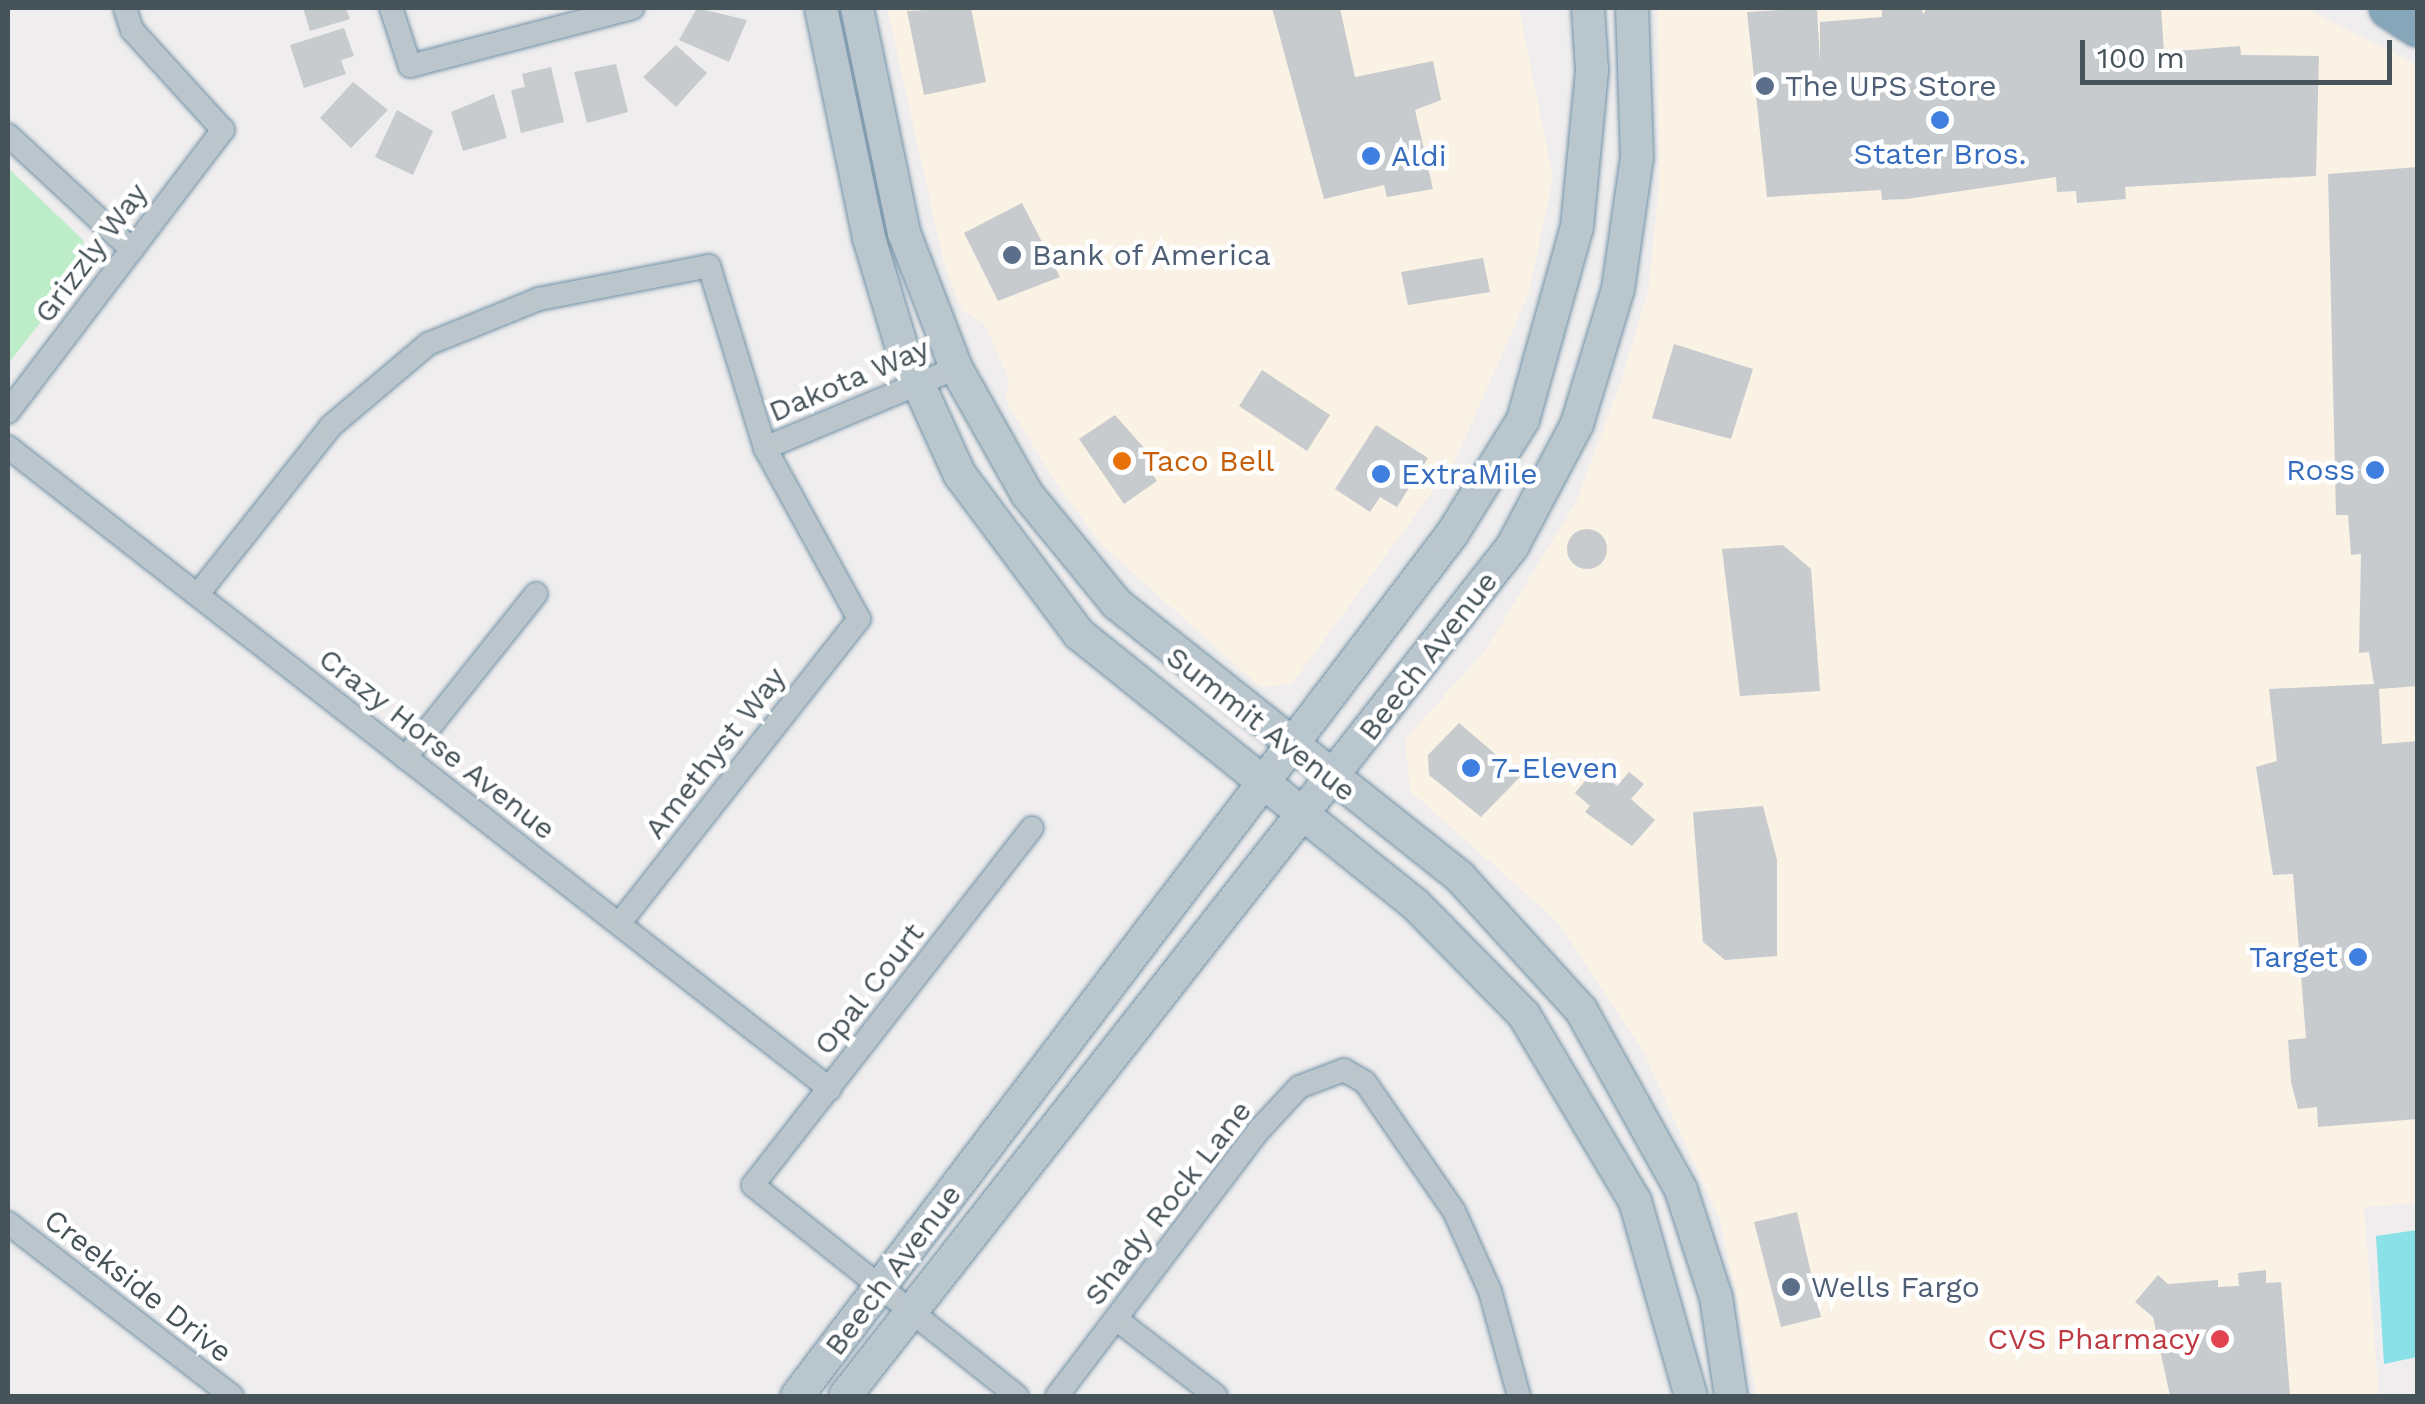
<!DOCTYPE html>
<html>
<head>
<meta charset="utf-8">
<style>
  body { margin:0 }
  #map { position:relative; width:2425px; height:1404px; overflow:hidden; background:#efeded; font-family:"Work Sans",sans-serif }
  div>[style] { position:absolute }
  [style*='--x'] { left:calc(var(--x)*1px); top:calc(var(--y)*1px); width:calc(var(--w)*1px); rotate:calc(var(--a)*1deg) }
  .commercial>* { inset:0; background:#fbf2e6 }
  .green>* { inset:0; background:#bcecc8 }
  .water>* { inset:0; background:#8be1e8 }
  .building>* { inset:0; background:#c7cbce }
  .round { border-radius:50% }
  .roads { filter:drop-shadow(0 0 2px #7191a6) drop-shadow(0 0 2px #7191a6) }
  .street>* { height:22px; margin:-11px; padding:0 11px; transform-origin:11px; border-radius:11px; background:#bbc6cc }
  .secondary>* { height:32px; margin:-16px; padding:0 16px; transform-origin:16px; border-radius:16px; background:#b9c6ce }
  .highway>* { height:40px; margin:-20px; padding:0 20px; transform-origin:20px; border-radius:20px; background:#86a6ba }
  .dots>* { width:28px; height:28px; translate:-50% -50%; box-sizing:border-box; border:5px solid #fff; border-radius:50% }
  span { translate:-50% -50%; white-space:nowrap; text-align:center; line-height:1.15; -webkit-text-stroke:9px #fff; paint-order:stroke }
  .service-label { font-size:30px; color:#4e5e75 }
  .left { translate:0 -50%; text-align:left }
  .shop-label { font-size:30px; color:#366cbe }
  .right { translate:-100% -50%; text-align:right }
  .street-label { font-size:30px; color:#465359 }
  .food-label { font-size:30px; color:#c56008 }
  .health-label { font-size:30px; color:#be3a42 }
  .frame { position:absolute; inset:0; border:10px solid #465359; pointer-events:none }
  .scale { position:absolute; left:2080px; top:40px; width:312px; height:45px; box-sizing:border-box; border:5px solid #465359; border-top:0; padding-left:12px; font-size:30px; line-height:35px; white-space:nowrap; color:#465359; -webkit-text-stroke:8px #fff; paint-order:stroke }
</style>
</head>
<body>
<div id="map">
  <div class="commercial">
    <i style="clip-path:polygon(887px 8px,1519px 8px,1553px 177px,1529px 293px,1455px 461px,1292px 684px,1260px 687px,1102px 545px,1054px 480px,1005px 399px,1009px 380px,984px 323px,962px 311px,944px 263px)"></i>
    <i style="clip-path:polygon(1658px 8px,2305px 8px,2417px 65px,2418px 1203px,2364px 1207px,2379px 1396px,1757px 1396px,1720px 1220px,1643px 1051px,1558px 922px,1410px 791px,1405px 739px,1484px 652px,1576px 502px,1621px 382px,1648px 291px,1659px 190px)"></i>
  </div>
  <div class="green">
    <i style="clip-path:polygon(8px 168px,83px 240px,85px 265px,8px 364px)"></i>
  </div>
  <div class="water">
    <i style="clip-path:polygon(2417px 1230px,2417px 1357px,2384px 1364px,2376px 1236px)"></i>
  </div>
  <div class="building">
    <i style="clip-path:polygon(303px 8px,346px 8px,350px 19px,310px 31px)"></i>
    <i style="clip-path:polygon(697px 8px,747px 20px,729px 62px,679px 40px)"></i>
    <i style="clip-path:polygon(971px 8px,986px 82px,924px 95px,907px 11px)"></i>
    <i style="clip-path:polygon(1272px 8px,1340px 8px,1355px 77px,1433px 61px,1441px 100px,1415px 110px,1433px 189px,1387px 197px,1384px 185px,1324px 199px)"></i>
    <i style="clip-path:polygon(1817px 8px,1820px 63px,1820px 22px,1882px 17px,1882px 8px,1922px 8px,1923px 15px,1927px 8px,2161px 8px,2164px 52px,2240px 46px,2241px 55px,2319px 56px,2316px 176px,2125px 187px,2126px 199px,2077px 203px,2076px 191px,2057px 192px,2056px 177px,1907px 199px,1882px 200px,1881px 190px,1767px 197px,1747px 12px)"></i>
    <i style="clip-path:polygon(344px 28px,354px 56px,341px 60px,346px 74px,304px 88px,290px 45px)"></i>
    <i style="clip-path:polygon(676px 45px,707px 73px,676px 107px,643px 77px)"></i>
    <i style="clip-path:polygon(616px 64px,628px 112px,587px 123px,574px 72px)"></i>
    <i style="clip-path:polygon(551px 67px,564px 122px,521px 133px,511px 90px,525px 87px,522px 74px)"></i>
    <i style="clip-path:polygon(353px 82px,388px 110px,351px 148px,320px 118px)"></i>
    <i style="clip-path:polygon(494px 94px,507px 138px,463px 151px,451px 112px)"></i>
    <i style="clip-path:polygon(397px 110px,433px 131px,413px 175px,375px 157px)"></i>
    <i style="clip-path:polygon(2418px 167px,2418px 686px,2379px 689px,2382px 744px,2418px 741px,2418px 1119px,2318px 1127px,2317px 1107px,2298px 1109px,2291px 1082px,2288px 1040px,2306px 1038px,2293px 874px,2273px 875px,2256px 767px,2277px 761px,2269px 689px,2374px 684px,2369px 652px,2359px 653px,2361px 554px,2351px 555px,2348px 515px,2336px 515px,2328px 174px)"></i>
    <i style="clip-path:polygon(1022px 203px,1060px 277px,998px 301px,964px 233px)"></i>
    <i style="clip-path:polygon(1483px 258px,1490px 292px,1408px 305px,1401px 272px)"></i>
    <i style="clip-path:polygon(1674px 344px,1753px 369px,1731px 439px,1652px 418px)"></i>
    <i style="clip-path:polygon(1262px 370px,1330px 415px,1307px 451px,1239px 406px)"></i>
    <i style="clip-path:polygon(1115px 415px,1153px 458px,1145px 463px,1157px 481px,1124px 504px,1079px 439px)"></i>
    <i style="clip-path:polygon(1376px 425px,1428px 458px,1397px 507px,1380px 497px,1370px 512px,1335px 489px)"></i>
    <i class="round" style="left:1567px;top:529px;width:40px;height:40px"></i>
    <i style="clip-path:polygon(1783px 545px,1811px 569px,1820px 691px,1740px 696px,1722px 549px)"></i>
    <i style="clip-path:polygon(1459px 723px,1521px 776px,1481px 817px,1429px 775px,1428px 755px)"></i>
    <i style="clip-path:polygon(1596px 768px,1617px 786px,1629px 772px,1644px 784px,1631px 799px,1655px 820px,1632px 846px,1585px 812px,1590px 806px,1575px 793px)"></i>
    <i style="clip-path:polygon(1763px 806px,1777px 860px,1777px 956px,1725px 960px,1703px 942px,1693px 812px)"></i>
    <i style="clip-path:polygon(1797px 1212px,1821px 1317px,1781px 1327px,1754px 1222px)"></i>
    <i style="clip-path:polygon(2266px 1270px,2266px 1283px,2281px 1282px,2290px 1395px,2170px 1396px,2153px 1317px,2135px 1302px,2158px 1275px,2168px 1284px,2218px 1280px,2218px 1287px,2239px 1286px,2238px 1273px)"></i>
  </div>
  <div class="roads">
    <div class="street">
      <i style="--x:391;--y:8;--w:61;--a:71.9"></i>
      <i style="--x:410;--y:66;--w:230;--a:-14.6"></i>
      <i style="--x:8;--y:135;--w:169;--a:42.8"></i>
      <i style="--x:8;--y:412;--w:355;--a:-52.7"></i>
      <i style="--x:223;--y:130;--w:135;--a:-132.3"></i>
      <i style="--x:132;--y:30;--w:23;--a:-108"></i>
      <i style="--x:8;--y:447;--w:1043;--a:37.99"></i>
      <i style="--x:765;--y:448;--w:207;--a:-22.7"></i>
      <i style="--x:198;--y:594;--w:214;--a:-51.6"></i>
      <i style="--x:331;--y:426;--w:127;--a:-40.2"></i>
      <i style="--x:428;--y:344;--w:120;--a:-22.1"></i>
      <i style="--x:539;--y:299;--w:173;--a:-11"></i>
      <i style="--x:709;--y:266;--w:190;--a:72.9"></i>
      <i style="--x:765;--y:448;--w:195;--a:61.2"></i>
      <i style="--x:859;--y:619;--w:388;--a:128.2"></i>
      <i style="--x:405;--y:758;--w:210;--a:-51.4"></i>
      <i style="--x:8;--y:1223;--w:283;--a:37.7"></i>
      <i style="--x:1116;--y:1319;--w:126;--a:37.6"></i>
      <i style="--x:1017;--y:1396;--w:338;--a:-141.4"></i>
      <i style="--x:753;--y:1185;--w:453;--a:-52"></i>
      <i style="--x:1057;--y:1396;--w:335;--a:-52.8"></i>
      <i style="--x:1260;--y:1129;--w:57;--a:-47.1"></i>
      <i style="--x:1299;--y:1087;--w:48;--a:-20.7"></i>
      <i style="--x:1344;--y:1070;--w:24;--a:30"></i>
      <i style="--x:1365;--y:1082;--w:157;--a:55.4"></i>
      <i style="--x:1454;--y:1211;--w:88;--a:65.8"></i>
      <i style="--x:1490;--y:1291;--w:109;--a:74.6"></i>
    </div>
    <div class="secondary">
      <i style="--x:821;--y:8;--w:235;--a:78.2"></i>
      <i style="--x:869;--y:238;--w:115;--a:73.3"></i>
      <i style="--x:902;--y:348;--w:140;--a:65.5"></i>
      <i style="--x:960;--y:475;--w:199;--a:53.2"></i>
      <i style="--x:1079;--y:634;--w:431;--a:38.8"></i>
      <i style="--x:1415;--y:904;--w:156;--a:45.5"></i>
      <i style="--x:1524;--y:1015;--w:217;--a:59.2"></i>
      <i style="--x:1635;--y:1201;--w:203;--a:74"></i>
      <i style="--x:857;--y:8;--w:230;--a:78.2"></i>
      <i style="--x:904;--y:233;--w:145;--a:68.9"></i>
      <i style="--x:956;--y:368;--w:145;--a:60.6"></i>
      <i style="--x:1027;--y:494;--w:142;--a:50.7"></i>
      <i style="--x:1117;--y:604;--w:438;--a:38.5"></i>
      <i style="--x:1460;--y:877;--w:180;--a:47.7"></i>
      <i style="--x:1581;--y:1010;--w:206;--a:60.9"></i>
      <i style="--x:1681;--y:1190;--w:113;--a:71.9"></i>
      <i style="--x:1716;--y:1297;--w:100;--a:81.4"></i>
      <i style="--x:797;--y:1396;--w:1083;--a:-52.77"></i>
      <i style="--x:1452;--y:534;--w:134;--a:-58.1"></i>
      <i style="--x:1523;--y:420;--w:200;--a:-74.4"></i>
      <i style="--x:1577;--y:227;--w:158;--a:-84.5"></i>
      <i style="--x:1592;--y:70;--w:62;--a:-93.7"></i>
      <i style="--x:845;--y:1396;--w:1080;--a:-51.85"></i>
      <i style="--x:1512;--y:547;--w:139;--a:-62.1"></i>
      <i style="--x:1577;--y:424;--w:141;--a:-73.1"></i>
      <i style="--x:1618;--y:289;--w:133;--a:-81.8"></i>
      <i style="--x:1637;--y:157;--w:149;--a:-91.9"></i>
    </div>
    <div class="highway">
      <i style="--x:2390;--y:8;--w:33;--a:33"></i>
    </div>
  </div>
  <div class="dots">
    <i style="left:1765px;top:86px;background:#5c6f8a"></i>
    <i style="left:1940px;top:120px;background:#3f7fe0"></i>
    <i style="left:1371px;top:156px;background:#3f7fe0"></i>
    <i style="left:1012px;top:255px;background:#5c6f8a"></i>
    <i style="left:1122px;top:461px;background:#e8710a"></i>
    <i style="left:2375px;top:470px;background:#3f7fe0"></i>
    <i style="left:1381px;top:474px;background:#3f7fe0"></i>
    <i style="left:1471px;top:768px;background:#3f7fe0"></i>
    <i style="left:2358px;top:957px;background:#3f7fe0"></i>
    <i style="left:1791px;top:1287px;background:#5c6f8a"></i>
    <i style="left:2220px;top:1339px;background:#e0444e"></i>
  </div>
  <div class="service-label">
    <span class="left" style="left:1785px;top:86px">The UPS Store</span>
    <span class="left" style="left:1032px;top:255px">Bank of America</span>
    <span class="left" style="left:1811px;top:1287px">Wells Fargo</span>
  </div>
  <div class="shop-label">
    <span style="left:1940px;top:154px">Stater Bros.</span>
    <span class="left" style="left:1391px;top:156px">Aldi</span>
    <span class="right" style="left:2355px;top:470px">Ross</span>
    <span class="left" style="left:1401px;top:474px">ExtraMile</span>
    <span class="left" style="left:1491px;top:768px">7-Eleven</span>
    <span class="right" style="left:2338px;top:957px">Target</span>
  </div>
  <div class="street-label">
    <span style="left:91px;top:253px;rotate:-53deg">Grizzly Way</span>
    <span style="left:849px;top:380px;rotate:-23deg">Dakota Way</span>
    <span style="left:1428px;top:656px;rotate:-52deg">Beech Avenue</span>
    <span style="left:1261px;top:724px;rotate:38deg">Summit Avenue</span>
    <span style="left:437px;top:744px;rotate:38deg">Crazy Horse Avenue</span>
    <span style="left:715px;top:753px;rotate:-52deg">Amethyst Way</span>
    <span style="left:869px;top:989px;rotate:-52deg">Opal Court</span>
    <span style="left:1168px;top:1203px;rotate:-52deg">Shady Rock Lane</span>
    <span style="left:893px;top:1270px;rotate:-53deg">Beech Avenue</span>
    <span style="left:138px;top:1286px;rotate:38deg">Creekside Drive</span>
  </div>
  <div class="food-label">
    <span class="left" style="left:1142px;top:461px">Taco Bell</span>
  </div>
  <div class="health-label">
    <span class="right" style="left:2200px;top:1339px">CVS Pharmacy</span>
  </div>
  <div class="frame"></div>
  <div class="scale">100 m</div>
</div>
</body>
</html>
